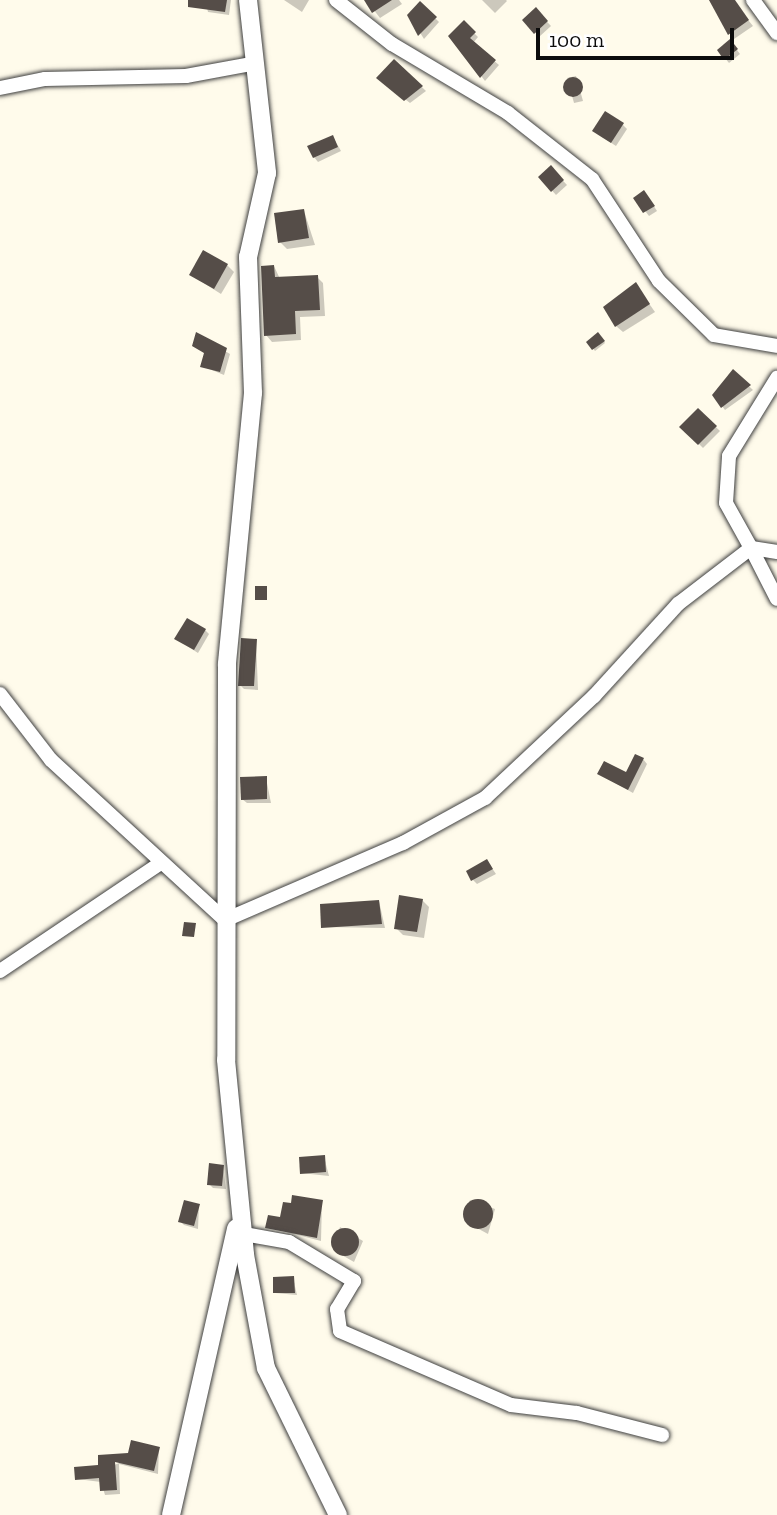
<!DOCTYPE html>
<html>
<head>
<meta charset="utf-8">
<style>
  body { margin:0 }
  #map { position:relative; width:777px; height:1515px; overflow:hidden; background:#fffbeb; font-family:"Zilla Slab",serif }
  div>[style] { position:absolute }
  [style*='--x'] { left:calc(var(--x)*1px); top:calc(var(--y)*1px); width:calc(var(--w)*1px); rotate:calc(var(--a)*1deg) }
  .shadow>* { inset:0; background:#0003 }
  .building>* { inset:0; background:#554d48 }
  .round { border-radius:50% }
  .roads { filter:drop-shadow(0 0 2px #3f3f3f) drop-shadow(0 0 2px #3f3f3f) }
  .minor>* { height:14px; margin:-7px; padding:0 7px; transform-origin:7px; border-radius:7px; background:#fff }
  .tertiary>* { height:18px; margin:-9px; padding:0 9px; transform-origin:9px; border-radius:9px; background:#fff }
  span { translate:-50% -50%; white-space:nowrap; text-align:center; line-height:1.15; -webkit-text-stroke:7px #fff; paint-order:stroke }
  .scale { position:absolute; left:536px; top:28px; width:198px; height:32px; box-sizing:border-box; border:4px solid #0c0c0c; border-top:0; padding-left:9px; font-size:21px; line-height:24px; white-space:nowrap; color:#0c0c0c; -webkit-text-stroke:5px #fff; paint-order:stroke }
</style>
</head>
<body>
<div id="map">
  <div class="shadow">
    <i style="clip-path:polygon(205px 0,231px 0,229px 15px,208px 12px)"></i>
    <i style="clip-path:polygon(284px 0,309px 0,302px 12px)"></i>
    <i style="clip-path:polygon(366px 0,399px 0,402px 4px,380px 18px)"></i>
    <i style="clip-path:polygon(482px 0,506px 0,507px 1px,495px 13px)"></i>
    <i style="clip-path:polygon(709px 0,732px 0,753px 26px,734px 39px)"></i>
    <i style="clip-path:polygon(420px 3px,439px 22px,424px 39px,409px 15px)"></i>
    <i style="clip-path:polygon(536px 10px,551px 26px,539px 37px,524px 20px)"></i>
    <i style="clip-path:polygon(464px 23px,478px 37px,473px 43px,499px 65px,485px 81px,451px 36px)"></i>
    <i style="clip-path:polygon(734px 46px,740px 54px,729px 63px,725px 58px)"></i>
    <i style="clip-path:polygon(394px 61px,426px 91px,410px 103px,383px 82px)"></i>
    <i style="clip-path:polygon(576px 76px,583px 101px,574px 103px,567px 78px)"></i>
    <i style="clip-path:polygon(623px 125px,627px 129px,616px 146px,599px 135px)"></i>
    <i style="clip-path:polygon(333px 137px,341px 151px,318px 162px,314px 157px)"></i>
    <i style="clip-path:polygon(551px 168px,567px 185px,556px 195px,540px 177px)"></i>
    <i style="clip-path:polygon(648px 197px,657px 211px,649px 216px,635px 198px)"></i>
    <i style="clip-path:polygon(304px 211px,315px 245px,287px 249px,280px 242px)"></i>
    <i style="clip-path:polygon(227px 265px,234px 272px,221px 294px,191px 275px)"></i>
    <i style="clip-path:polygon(274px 266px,280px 279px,317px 277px,323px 283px,325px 316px,300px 317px,301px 340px,272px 342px,266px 335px)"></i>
    <i style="clip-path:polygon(636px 285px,655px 312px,623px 332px,616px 326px)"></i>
    <i style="clip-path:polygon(197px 334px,230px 354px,224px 375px,202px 366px,206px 354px,194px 345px)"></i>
    <i style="clip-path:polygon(598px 334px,605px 343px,595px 351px,588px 342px)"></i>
    <i style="clip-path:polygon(733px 371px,753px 390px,725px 410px,722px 406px)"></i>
    <i style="clip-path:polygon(698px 410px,720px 431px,703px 448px,682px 427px)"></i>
    <i style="clip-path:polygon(205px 630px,209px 634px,198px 653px,176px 639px)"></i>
    <i style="clip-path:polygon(256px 641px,258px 690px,244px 689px,240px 685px)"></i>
    <i style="clip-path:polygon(643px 759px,647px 764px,633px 793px,599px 774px,627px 775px)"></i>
    <i style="clip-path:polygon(266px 778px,271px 803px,247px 803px,242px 799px)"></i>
    <i style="clip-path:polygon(487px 861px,496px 874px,477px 884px,473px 880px)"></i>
    <i style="clip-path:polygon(422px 900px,429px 907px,424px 938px,403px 935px,396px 928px)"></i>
    <i style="clip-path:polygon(379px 901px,385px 928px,323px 927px)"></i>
    <i style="clip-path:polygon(324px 1157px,329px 1176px,301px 1173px)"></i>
    <i style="clip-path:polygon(223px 1166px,226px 1189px,213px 1188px,209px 1184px)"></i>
    <i style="clip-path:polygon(470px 1200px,495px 1209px,488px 1234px,464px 1221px)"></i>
    <i style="clip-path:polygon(322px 1201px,321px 1241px,267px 1227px,281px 1219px)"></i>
    <i style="clip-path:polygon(199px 1205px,198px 1229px,184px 1225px,180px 1221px)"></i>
    <i style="clip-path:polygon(340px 1227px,363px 1241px,354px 1262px,333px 1250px)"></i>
    <i style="clip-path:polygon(293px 1278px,297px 1295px,275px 1293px)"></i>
    <i style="clip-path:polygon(159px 1448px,158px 1474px,119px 1464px,120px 1494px,105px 1495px,101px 1482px,77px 1479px)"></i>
  </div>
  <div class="building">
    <i style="clip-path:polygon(188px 0,227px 0,225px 12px,188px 7px)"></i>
    <i style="clip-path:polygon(364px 0,392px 0,372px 13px)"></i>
    <i style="clip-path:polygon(709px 0,735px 0,749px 20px,728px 35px)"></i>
    <i style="clip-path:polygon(420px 1px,437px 17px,418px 36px,407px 15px)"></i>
    <i style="clip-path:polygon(536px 7px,548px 21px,534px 34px,522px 20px)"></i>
    <i style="clip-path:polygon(464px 20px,476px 32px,470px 38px,496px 60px,480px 78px,448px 36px)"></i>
    <i style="clip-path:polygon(730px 39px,738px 49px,724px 60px,717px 50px)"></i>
    <i style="clip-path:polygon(394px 59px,423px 86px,404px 101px,376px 78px)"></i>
    <i class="round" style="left:563px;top:77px;width:20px;height:20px"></i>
    <i style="clip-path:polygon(605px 111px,624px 123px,611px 143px,592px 131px)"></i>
    <i style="clip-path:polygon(333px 135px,338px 147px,313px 158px,307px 146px)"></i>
    <i style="clip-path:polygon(551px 165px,564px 180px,551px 192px,538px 177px)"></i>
    <i style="clip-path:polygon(644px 190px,655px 206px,643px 213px,633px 198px)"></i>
    <i style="clip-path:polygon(304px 209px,309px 238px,278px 243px,274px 213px)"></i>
    <i style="clip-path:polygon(203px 250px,228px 264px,214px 289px,189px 275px)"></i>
    <i style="clip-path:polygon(274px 265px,275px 277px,318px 275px,320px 310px,295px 311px,296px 334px,264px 336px,261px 266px)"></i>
    <i style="clip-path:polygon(636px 282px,650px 304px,615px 327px,603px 307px)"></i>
    <i style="clip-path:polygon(196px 332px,227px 348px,220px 372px,200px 367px,204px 353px,192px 346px)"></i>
    <i style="clip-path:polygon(598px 332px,605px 341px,592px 350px,586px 342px)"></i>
    <i style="clip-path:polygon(733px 369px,751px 385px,721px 408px,712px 395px)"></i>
    <i style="clip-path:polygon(698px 408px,717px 426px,698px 445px,679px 427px)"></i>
    <i style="clip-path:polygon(255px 586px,267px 586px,267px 600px,255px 600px)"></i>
    <i style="clip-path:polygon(187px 618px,206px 629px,194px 650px,174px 639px)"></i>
    <i style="clip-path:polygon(241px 638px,257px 639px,254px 686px,238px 686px)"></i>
    <i style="clip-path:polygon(635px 754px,644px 758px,628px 790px,597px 774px,604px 761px,626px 772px)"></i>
    <i style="clip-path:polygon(267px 776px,267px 799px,241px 800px,240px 777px)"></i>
    <i style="clip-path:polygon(487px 859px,493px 869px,471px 881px,466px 871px)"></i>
    <i style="clip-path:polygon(399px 895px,423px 899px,417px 932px,394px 929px)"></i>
    <i style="clip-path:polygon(379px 900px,382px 924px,321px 928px,320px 904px)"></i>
    <i style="clip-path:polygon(184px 922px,196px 923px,194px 937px,182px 936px)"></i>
    <i style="clip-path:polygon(325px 1155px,326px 1172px,300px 1174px,299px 1157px)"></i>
    <i style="clip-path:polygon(209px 1163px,224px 1165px,222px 1186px,207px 1185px)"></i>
    <i style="clip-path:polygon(292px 1195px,323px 1200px,317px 1238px,265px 1228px,268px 1215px,280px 1217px,283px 1202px,291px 1203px)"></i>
    <i class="round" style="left:463px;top:1199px;width:30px;height:30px"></i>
    <i style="clip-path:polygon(184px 1200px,200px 1204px,194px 1226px,178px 1222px)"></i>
    <i class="round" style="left:331px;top:1228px;width:28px;height:28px"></i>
    <i style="clip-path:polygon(294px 1276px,295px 1293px,273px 1293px,273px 1277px)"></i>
    <i style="clip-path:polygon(131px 1440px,160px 1447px,154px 1471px,115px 1462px,117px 1490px,100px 1491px,99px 1478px,75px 1480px,74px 1467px,98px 1465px,98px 1455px,128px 1453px)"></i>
  </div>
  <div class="roads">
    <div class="minor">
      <i style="--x:336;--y:0;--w:71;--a:38.2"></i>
      <i style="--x:392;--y:44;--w:135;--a:30.7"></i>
      <i style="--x:508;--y:113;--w:107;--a:38.2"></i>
      <i style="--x:592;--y:179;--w:122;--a:56.7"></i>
      <i style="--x:659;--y:281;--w:77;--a:44.5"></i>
      <i style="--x:714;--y:335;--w:64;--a:9.9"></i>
      <i style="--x:753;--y:0;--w:41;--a:54"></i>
      <i style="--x:0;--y:88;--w:46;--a:-11.3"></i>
      <i style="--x:45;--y:79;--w:141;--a:-1.2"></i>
      <i style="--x:186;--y:76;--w:71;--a:-10.5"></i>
      <i style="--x:777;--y:552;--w:26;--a:-171"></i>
      <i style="--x:751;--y:548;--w:57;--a:63"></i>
      <i style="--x:0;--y:694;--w:83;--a:52.3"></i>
      <i style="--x:51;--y:760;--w:236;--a:42.6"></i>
      <i style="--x:225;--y:920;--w:194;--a:-23.4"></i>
      <i style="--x:403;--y:843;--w:94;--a:-28.8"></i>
      <i style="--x:485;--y:798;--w:149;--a:-43.1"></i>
      <i style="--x:594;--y:696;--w:125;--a:-47.6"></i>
      <i style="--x:678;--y:604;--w:92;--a:-37.5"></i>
      <i style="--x:751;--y:548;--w:51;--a:-119.1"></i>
      <i style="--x:726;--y:503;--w:47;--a:-86.3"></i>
      <i style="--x:729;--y:456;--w:92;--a:-58.4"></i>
      <i style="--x:0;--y:971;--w:190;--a:-33.9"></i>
      <i style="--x:244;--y:1234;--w:46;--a:10.1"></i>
      <i style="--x:289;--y:1242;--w:76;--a:31"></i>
      <i style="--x:354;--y:1281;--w:33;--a:121"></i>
      <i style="--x:337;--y:1309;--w:22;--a:82"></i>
      <i style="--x:340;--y:1331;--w:186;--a:23.4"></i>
      <i style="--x:511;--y:1405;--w:66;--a:6.9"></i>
      <i style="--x:577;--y:1413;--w:88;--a:14.5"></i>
    </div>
    <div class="tertiary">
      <i style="--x:248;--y:0;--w:174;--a:83.7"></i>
      <i style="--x:267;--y:173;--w:86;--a:102.7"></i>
      <i style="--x:248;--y:257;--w:136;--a:87.9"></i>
      <i style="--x:253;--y:393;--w:272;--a:95.5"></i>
      <i style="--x:227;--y:664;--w:396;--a:90.1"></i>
      <i style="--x:226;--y:1060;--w:196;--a:84.4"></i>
      <i style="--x:245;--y:1255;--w:115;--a:79.5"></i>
      <i style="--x:266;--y:1368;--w:164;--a:63.9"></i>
      <i style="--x:171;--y:1515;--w:294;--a:-77.2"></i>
    </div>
  </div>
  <div class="scale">100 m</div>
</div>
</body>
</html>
